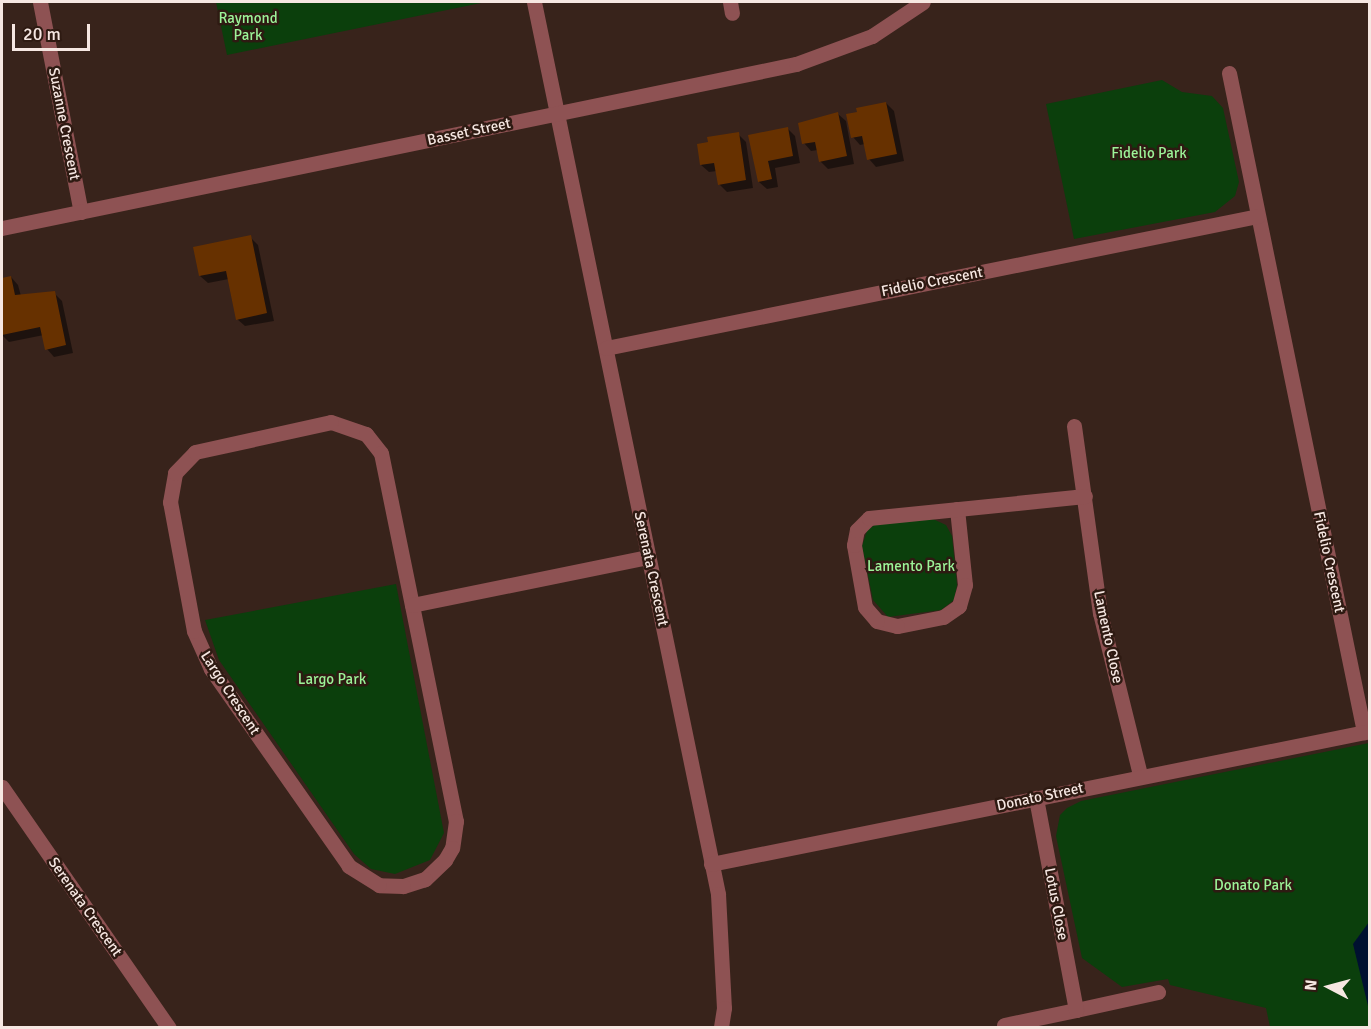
<!DOCTYPE html>
<html>
<head>
<meta charset="utf-8">
<style>
  body { margin:0 }
  #map { position:relative; width:1371px; height:1029px; overflow:hidden; background:#38231b; font-family:Signika,sans-serif }
  div>[style] { position:absolute }
  [style*='--x'] { left:calc(var(--x)*1px); top:calc(var(--y)*1px); width:calc(var(--w)*1px); rotate:calc(var(--a)*1deg) }
  .green>* { inset:0; background:#0b3f0c }
  .water>* { inset:0; background:#001030 }
  .shadow>* { inset:0; background:#0007 }
  .building>* { inset:0; background:#673100 }
  .minor>* { height:15px; margin:-7.5px; padding:0 7.5px; transform-origin:7.5px; border-radius:7.5px; background:#8e5253 }
  span { translate:-50% -50%; white-space:nowrap; text-align:center; line-height:1.15; -webkit-text-stroke:5px #2e1a12; paint-order:stroke }
  .park-label { font-size:15px; color:#9cf398 }
  .street-label { font-size:15px; color:#f6e7e2 }
  .frame { position:absolute; inset:0; border:3px solid #f6e7e2; pointer-events:none }
  .north { position:absolute; left:1299px; top:957px; width:60px; height:60px; -webkit-text-stroke:4px #2e1a12; paint-order:stroke; rotate:276deg; font-size:16px; font-weight:700; line-height:24px; text-align:center; color:#f6e7e2 }
  .north::after { content:''; display:block; margin:auto; width:21px; height:27px; background:#f6e7e2; clip-path:polygon(50% 0,100% 100%,50% 72%,0 100%) }
  .scale { position:absolute; left:12px; top:24px; width:78px; height:27px; box-sizing:border-box; border:3px solid #f6e7e2; border-top:0; padding-left:8px; font-size:18px; line-height:21px; white-space:nowrap; color:#f6e7e2; -webkit-text-stroke:4px #2e1a12; paint-order:stroke }
</style>
</head>
<body>
<div id="map">
  <div class="green">
    <i style="clip-path:polygon(216px 2px,486px 2px,227px 55px)"></i>
    <i style="clip-path:polygon(1162px 80px,1182px 92px,1212px 96px,1223px 108px,1239px 182px,1235px 196px,1215px 212px,1074px 239px,1046px 104px)"></i>
    <i style="clip-path:polygon(933px 519px,946px 525px,952px 536px,957px 585px,954px 600px,941px 610px,888px 617px,873px 600px,862px 546px,867px 531px,877px 523px)"></i>
    <i style="clip-path:polygon(396px 584px,444px 833px,430px 860px,395px 874px,371px 869px,354px 854px,219px 660px,205px 620px)"></i>
    <i style="clip-path:polygon(1369px 743px,1369px 1027px,1270px 1027px,1266px 1008px,1170px 985px,1168px 979px,1122px 987px,1082px 958px,1056px 836px,1060px 815px,1067px 808px,1081px 801px)"></i>
  </div>
  <div class="water">
    <i style="clip-path:polygon(1369px 922px,1369px 1010px,1353px 944px)"></i>
  </div>
  <div class="shadow">
    <i style="clip-path:polygon(886px 103px,894px 111px,904px 161px,876px 167px,869px 159px,865px 144px,860px 145px,853px 137px,859px 113px)"></i>
    <i style="clip-path:polygon(838px 114px,846px 121px,854px 164px,828px 169px,820px 161px,818px 150px,811px 151px,804px 143px)"></i>
    <i style="clip-path:polygon(787px 128px,795px 136px,800px 163px,775px 168px,778px 187px,767px 189px,759px 182px,750px 136px)"></i>
    <i style="clip-path:polygon(738px 134px,746px 142px,753px 188px,727px 192px,719px 184px,717px 171px,709px 172px,701px 165px)"></i>
    <i style="clip-path:polygon(250px 237px,258px 245px,274px 321px,245px 326px,237px 319px,229px 279px,208px 283px,200px 276px)"></i>
    <i style="clip-path:polygon(11px 277px,18px 285px,21px 296px,54px 293px,62px 301px,73px 353px,54px 357px,47px 349px,44px 335px,9px 342px,2px 335px,2px 279px)"></i>
  </div>
  <div class="building">
    <i style="clip-path:polygon(886px 102px,897px 154px,867px 160px,862px 136px,851px 138px,846px 114px,857px 112px,856px 108px)"></i>
    <i style="clip-path:polygon(838px 112px,847px 156px,819px 162px,815px 142px,802px 144px,798px 123px)"></i>
    <i style="clip-path:polygon(788px 127px,793px 156px,768px 161px,772px 179px,758px 182px,748px 135px)"></i>
    <i style="clip-path:polygon(739px 132px,746px 180px,718px 185px,714px 163px,700px 165px,697px 144px,708px 142px,707px 137px)"></i>
    <i style="clip-path:polygon(251px 235px,267px 313px,236px 320px,226px 271px,199px 276px,193px 247px)"></i>
    <i style="clip-path:polygon(11px 276px,15px 295px,55px 291px,66px 345px,45px 350px,40px 327px,2px 335px,2px 278px)"></i>
  </div>
  <div class="minor">
    <i style="--x:40;--y:2;--w:214;--a:79"></i>
    <i style="--x:534;--y:2;--w:911;--a:78.34"></i>
    <i style="--x:718;--y:894;--w:114;--a:87"></i>
    <i style="--x:724;--y:1008;--w:20;--a:99"></i>
    <i style="--x:730;--y:2;--w:11;--a:80"></i>
    <i style="--x:1229;--y:73;--w:673;--a:78.42"></i>
    <i style="--x:2;--y:228;--w:811;--a:-11.67"></i>
    <i style="--x:796;--y:64;--w:81;--a:-20.2"></i>
    <i style="--x:872;--y:36;--w:61;--a:-33.7"></i>
    <i style="--x:606;--y:348;--w:665;--a:-11.45"></i>
    <i style="--x:331;--y:422;--w:37;--a:19"></i>
    <i style="--x:366;--y:434;--w:24;--a:52"></i>
    <i style="--x:381;--y:453;--w:376;--a:78.5"></i>
    <i style="--x:456;--y:821;--w:27;--a:98"></i>
    <i style="--x:452;--y:848;--w:14;--a:120"></i>
    <i style="--x:445;--y:860;--w:28;--a:136"></i>
    <i style="--x:425;--y:879;--w:23;--a:162"></i>
    <i style="--x:403;--y:886;--w:24;--a:-178"></i>
    <i style="--x:379;--y:885;--w:36;--a:-148"></i>
    <i style="--x:349;--y:866;--w:241;--a:-125"></i>
    <i style="--x:211;--y:669;--w:42;--a:-114.1"></i>
    <i style="--x:194;--y:631;--w:131;--a:-100.5"></i>
    <i style="--x:170;--y:502;--w:29;--a:-80"></i>
    <i style="--x:175;--y:473;--w:29;--a:-46"></i>
    <i style="--x:195;--y:452;--w:139;--a:-12.4"></i>
    <i style="--x:1074;--y:426;--w:189;--a:82.1"></i>
    <i style="--x:1100;--y:613;--w:167;--a:76.1"></i>
    <i style="--x:957;--y:509;--w:76;--a:84"></i>
    <i style="--x:965;--y:585;--w:22;--a:106"></i>
    <i style="--x:959;--y:606;--w:19;--a:145"></i>
    <i style="--x:943;--y:617;--w:47;--a:168.9"></i>
    <i style="--x:897;--y:626;--w:21;--a:-166"></i>
    <i style="--x:877;--y:621;--w:18;--a:-131"></i>
    <i style="--x:865;--y:607;--w:63;--a:-100.1"></i>
    <i style="--x:854;--y:545;--w:15;--a:-79"></i>
    <i style="--x:857;--y:530;--w:17;--a:-45"></i>
    <i style="--x:869;--y:518;--w:217;--a:-5.8"></i>
    <i style="--x:412;--y:605;--w:241;--a:-11.5"></i>
    <i style="--x:2;--y:787;--w:293;--a:55.3"></i>
    <i style="--x:711;--y:864;--w:672;--a:-11.41"></i>
    <i style="--x:1076;--y:1010;--w:84;--a:-12.4"></i>
    <i style="--x:1004;--y:1025;--w:74;--a:-11.8"></i>
    <i style="--x:1076;--y:1010;--w:216;--a:-100.7"></i>
  </div>
  <div class="park-label">
    <span style="left:248px;top:27px">Raymond<br>Park</span>
    <span style="left:1149px;top:154px">Fidelio Park</span>
    <span style="left:911px;top:567px">Lamento Park</span>
    <span style="left:332px;top:680px">Largo Park</span>
    <span style="left:1253px;top:886px">Donato Park</span>
  </div>
  <div class="street-label">
    <span style="left:64px;top:124px;rotate:79deg">Suzanne Crescent</span>
    <span style="left:469px;top:132px;rotate:-12deg">Basset Street</span>
    <span style="left:932px;top:282px;rotate:-11deg">Fidelio Crescent</span>
    <span style="left:1329px;top:562px;rotate:78deg">Fidelio Crescent</span>
    <span style="left:651px;top:569px;rotate:78deg">Serenata Crescent</span>
    <span style="left:1108px;top:637px;rotate:78deg">Lamento Close</span>
    <span style="left:230px;top:693px;rotate:57deg">Largo Crescent</span>
    <span style="left:1040px;top:797px;rotate:-12deg">Donato Street</span>
    <span style="left:1056px;top:904px;rotate:79deg">Lotus Close</span>
    <span style="left:85px;top:907px;rotate:55deg">Serenata Crescent</span>
  </div>
  <div class="frame"></div>
  <div class="north">N</div>
  <div class="scale">20 m</div>
</div>
</body>
</html>
